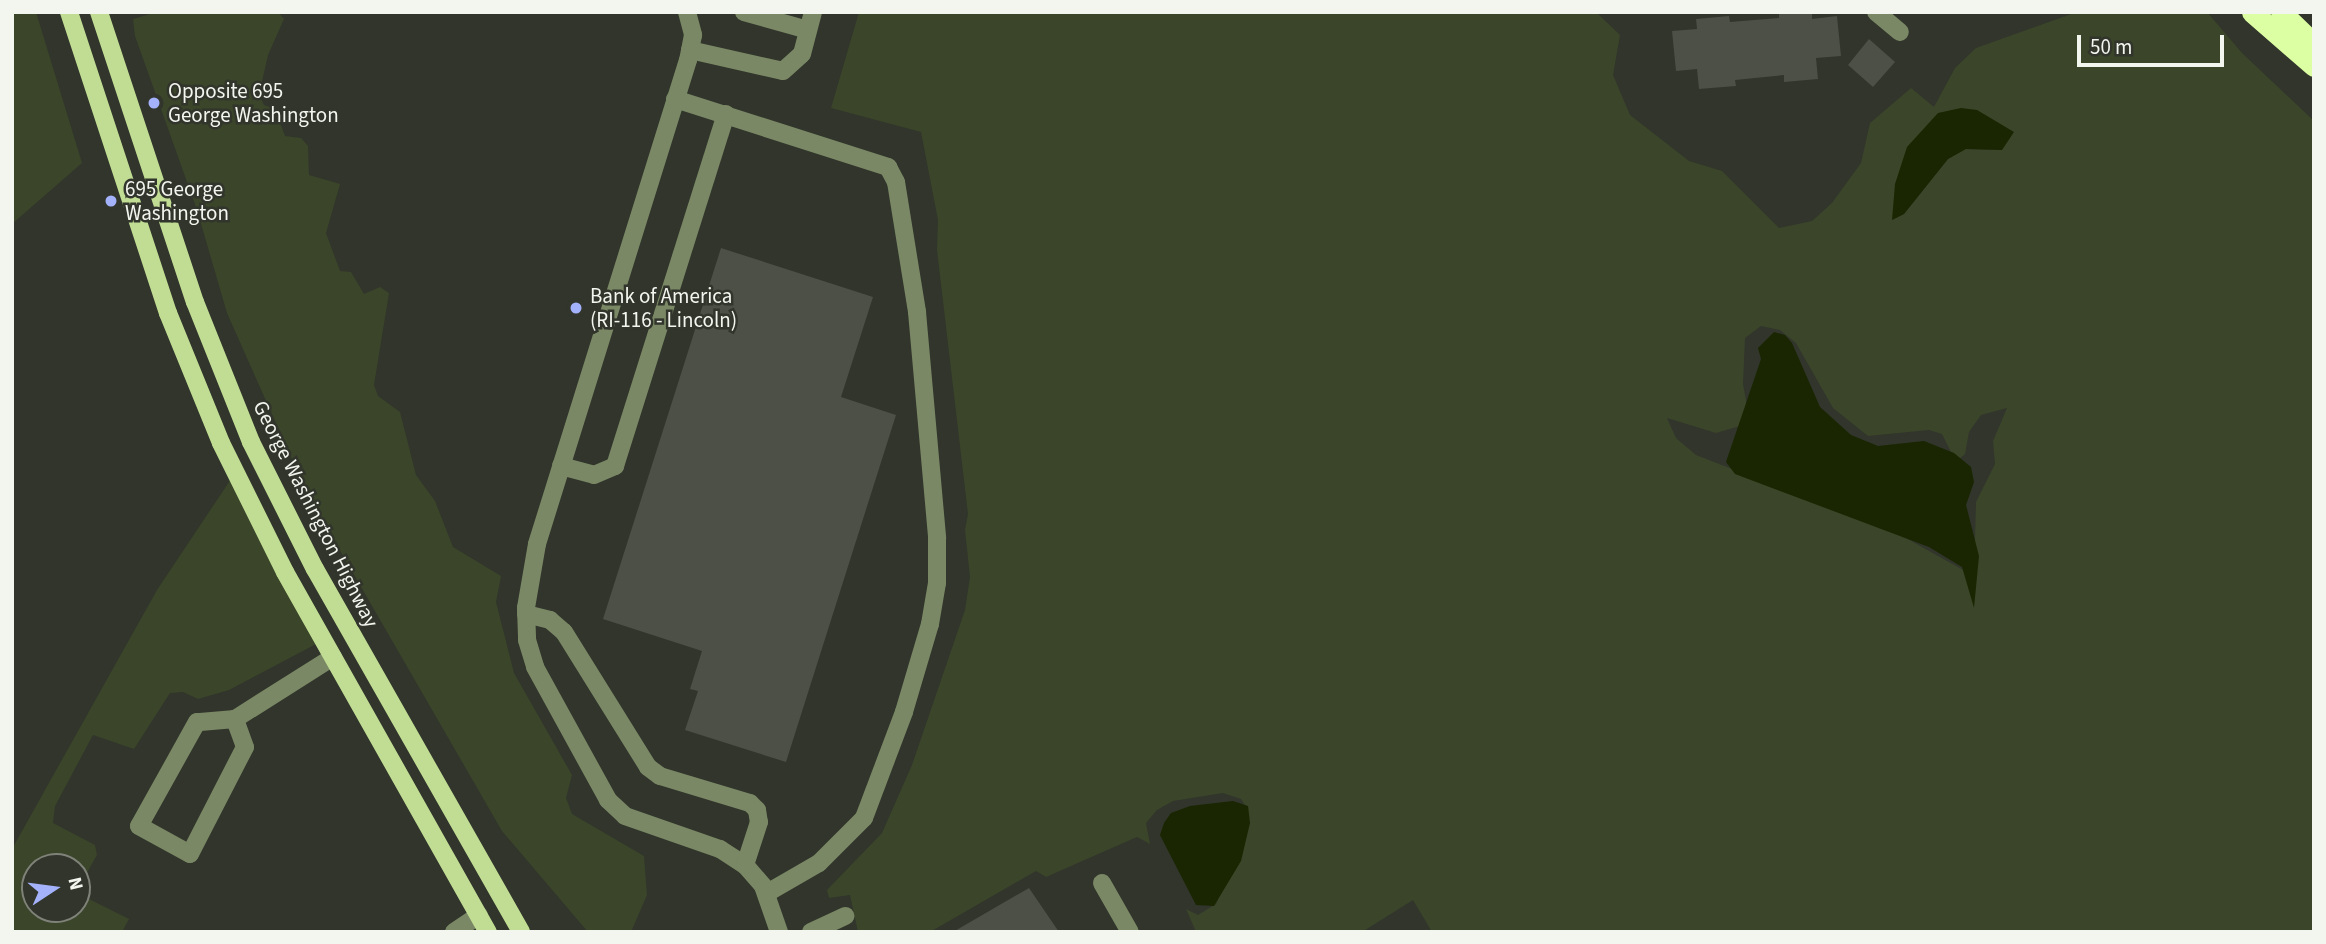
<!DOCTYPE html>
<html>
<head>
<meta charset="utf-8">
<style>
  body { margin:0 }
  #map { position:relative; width:2326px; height:944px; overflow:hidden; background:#31352b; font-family:"Source Sans 3",sans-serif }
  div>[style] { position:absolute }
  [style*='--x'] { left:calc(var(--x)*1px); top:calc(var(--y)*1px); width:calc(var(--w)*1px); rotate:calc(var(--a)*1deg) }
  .green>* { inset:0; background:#3b452a }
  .water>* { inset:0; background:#1a2601 }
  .building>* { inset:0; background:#4c5046 }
  .minor>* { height:18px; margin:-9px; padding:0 9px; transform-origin:9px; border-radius:9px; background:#7a8865 }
  .major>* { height:18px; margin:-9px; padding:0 9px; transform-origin:9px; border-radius:9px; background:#c1dd93 }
  .highway>* { height:21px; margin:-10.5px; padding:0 10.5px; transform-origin:10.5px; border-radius:10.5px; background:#ddffa4 }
  .dots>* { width:19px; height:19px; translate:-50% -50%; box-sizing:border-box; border:4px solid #31352b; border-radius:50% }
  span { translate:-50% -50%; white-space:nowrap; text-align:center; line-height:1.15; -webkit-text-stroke:5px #31352b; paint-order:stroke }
  .poi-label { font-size:21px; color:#f3f5ef }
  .left { translate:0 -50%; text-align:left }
  .street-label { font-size:21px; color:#f3f5ef }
  .frame { position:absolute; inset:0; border:14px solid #f3f5ef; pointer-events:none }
  .north { position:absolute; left:21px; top:853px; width:70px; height:70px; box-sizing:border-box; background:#31352b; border:2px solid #7f8279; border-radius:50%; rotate:77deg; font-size:19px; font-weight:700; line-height:28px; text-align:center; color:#f3f5ef }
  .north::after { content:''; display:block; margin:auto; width:24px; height:32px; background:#a4b2fc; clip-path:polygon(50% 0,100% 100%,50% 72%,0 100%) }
  .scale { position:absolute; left:2077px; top:35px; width:147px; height:32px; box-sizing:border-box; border:4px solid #f3f5ef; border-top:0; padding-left:9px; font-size:21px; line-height:24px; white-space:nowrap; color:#f3f5ef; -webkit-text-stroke:5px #31352b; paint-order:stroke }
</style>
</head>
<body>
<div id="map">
  <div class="green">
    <i style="clip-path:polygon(12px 12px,36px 12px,82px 163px,12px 224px)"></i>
    <i style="clip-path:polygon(157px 12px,278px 12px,284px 19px,268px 55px,259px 95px,264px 105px,275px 109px,285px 136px,301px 138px,308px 146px,309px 175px,340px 184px,326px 233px,340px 271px,351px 272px,364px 294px,380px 287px,389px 293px,374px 385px,378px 396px,400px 412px,416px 475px,435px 501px,453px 547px,501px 576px,496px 602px,514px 673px,572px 775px,566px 798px,572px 814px,644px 856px,647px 895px,631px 932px,588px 932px,502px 831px,308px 495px,227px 313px,197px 210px,135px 36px,133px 19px)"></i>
    <i style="clip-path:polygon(evenodd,859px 12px,1596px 12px,1620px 35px,1613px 75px,1630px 115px,1689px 161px,1722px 171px,1779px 228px,1812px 221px,1832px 203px,1861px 163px,1870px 123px,1911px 88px,1934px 107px,1955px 68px,1976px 48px,2077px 12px,2207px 12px,2242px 53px,2314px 121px,2314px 932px,1432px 932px,1413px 900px,1362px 932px,1196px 932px,1186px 909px,1198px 915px,1216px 904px,1242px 840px,1245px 805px,1241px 799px,1223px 793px,1173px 801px,1157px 810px,1146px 823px,1150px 844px,1137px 837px,1046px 877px,1036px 871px,930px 932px,858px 932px,850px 895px,829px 898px,827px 890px,882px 833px,912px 765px,965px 610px,970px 577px,965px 530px,968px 514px,937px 250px,938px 220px,921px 132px,831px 108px,859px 12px,1977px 110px,2002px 150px,1965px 149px,1948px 159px,1904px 214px,1892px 220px,1977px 110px,859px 12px,1761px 326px,1780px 330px,1796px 343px,1833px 408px,1868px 436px,1929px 430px,1942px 434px,1956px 462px,1965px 454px,1969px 432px,1981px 415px,2007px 408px,1993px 441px,1995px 464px,1976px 502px,1974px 576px,1895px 532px,1696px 455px,1676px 438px,1667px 418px,1716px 433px,1750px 423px,1743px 384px,1745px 338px,1761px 326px)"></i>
    <i style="clip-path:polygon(evenodd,233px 476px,318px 643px,229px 690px,198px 699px,183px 692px,170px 693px,134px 749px,93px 735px,55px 806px,53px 823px,95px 845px,97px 855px,80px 885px,81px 895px,129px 919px,122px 932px,12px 932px,12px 849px,157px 590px,233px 476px,35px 867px,77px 867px,77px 909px,35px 909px,35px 867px)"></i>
  </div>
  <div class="water">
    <i style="clip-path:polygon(1961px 108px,1977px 110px,2014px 132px,2002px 150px,1966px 149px,1948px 159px,1904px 214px,1892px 220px,1895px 184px,1907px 147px,1938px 113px)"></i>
    <i style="clip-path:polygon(1774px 332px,1785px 335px,1792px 343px,1820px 407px,1851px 435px,1878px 446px,1924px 441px,1954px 453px,1971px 467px,1974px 482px,1966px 505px,1979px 556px,1974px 608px,1962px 567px,1929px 547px,1735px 474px,1726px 462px,1761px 359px,1758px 348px)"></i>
    <i style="clip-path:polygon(1233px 801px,1248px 806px,1250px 823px,1241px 861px,1214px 906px,1196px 905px,1160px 835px,1164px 823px,1171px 813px,1190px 806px)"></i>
  </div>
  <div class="building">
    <i style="clip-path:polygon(1779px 12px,1812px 12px,1812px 19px,1837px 16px,1841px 56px,1816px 58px,1818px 79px,1784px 82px,1784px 75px,1735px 80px,1736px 86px,1699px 89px,1697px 69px,1676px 71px,1672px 31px,1697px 29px,1696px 19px,1729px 16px,1730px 22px,1779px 18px)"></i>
    <i style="clip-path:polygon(1869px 39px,1895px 62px,1873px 87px,1848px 65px)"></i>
    <i style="clip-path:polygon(721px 248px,873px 297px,841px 397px,896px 415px,786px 762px,685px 730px,698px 691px,690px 689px,702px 651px,603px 619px)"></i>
    <i style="clip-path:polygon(1029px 888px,1059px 932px,953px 932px)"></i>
  </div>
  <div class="minor">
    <i style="--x:687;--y:12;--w:24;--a:75"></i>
    <i style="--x:693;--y:35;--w:25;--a:101"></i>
    <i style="--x:688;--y:60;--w:507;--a:107.33"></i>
    <i style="--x:537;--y:544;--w:65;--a:99.8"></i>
    <i style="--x:526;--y:608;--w:32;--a:88"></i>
    <i style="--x:527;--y:640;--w:28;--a:73"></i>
    <i style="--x:535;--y:667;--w:152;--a:61.2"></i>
    <i style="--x:608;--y:800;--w:23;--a:43"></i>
    <i style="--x:625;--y:816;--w:101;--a:19.2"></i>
    <i style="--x:720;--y:849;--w:30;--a:33"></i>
    <i style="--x:745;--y:865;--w:28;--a:49"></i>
    <i style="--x:763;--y:886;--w:49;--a:70.8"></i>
    <i style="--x:744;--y:12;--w:66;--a:15.7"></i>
    <i style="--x:1876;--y:12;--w:31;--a:40"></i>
    <i style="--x:690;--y:50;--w:95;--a:12.7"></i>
    <i style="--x:783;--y:71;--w:25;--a:-42"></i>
    <i style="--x:802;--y:54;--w:43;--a:-75.3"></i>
    <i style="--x:675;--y:99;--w:224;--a:17.7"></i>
    <i style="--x:888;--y:167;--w:17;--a:62"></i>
    <i style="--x:896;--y:182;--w:132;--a:80.8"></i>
    <i style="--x:917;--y:312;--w:227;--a:84.9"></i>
    <i style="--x:937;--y:538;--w:45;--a:90"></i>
    <i style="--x:937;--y:583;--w:42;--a:99.7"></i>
    <i style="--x:930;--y:624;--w:92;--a:106.5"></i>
    <i style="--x:904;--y:712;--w:113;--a:110.7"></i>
    <i style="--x:864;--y:818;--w:64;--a:135"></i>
    <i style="--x:819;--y:863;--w:60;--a:150"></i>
    <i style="--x:561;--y:466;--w:34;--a:15"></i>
    <i style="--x:594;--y:475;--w:23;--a:-23"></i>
    <i style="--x:615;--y:466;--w:369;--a:-72.5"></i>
    <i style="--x:526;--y:614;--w:25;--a:14"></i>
    <i style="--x:550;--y:620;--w:18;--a:41"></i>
    <i style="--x:564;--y:632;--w:159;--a:58.1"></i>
    <i style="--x:648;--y:767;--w:15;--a:37"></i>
    <i style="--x:660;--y:776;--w:94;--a:16.7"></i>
    <i style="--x:750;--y:803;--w:10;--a:45"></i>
    <i style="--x:757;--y:810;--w:12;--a:81"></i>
    <i style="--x:759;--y:822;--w:45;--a:108"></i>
    <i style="--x:235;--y:719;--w:38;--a:175"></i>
    <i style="--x:197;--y:722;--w:119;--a:119.1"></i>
    <i style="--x:139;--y:826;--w:58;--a:28.8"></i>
    <i style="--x:190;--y:854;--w:120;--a:-62.8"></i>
    <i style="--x:245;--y:747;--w:30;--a:-110"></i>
    <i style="--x:235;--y:719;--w:116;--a:-32.3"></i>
    <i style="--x:1102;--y:883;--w:56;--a:60.3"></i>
    <i style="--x:454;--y:932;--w:30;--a:-34"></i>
    <i style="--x:811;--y:932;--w:38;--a:-25"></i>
  </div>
  <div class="major">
    <i style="--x:69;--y:12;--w:317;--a:71.8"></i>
    <i style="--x:168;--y:313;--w:140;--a:67.8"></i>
    <i style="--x:221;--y:443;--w:144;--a:63.6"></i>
    <i style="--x:285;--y:572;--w:413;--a:60.6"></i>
    <i style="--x:99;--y:12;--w:305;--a:71.7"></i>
    <i style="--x:195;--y:302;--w:151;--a:68.2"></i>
    <i style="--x:251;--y:442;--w:142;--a:63.3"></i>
    <i style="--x:315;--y:569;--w:417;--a:60.4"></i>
  </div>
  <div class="highway">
    <i style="--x:2252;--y:12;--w:82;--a:41.1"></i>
    <i style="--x:2281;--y:12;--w:46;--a:44.1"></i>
  </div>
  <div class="dots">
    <i style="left:154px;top:103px;background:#a4b2fc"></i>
    <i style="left:111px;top:201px;background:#a4b2fc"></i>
    <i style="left:576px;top:308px;background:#a4b2fc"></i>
  </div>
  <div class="poi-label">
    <span class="left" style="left:168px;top:103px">Opposite 695<br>George Washington</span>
    <span class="left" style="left:125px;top:201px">695 George<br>Washington</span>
    <span class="left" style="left:590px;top:308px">Bank of America<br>(RI-116 - Lincoln)</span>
  </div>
  <div class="street-label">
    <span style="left:316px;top:514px;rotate:63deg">George Washington Highway</span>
  </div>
  <div class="frame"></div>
  <div class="north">N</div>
  <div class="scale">50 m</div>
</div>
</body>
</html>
